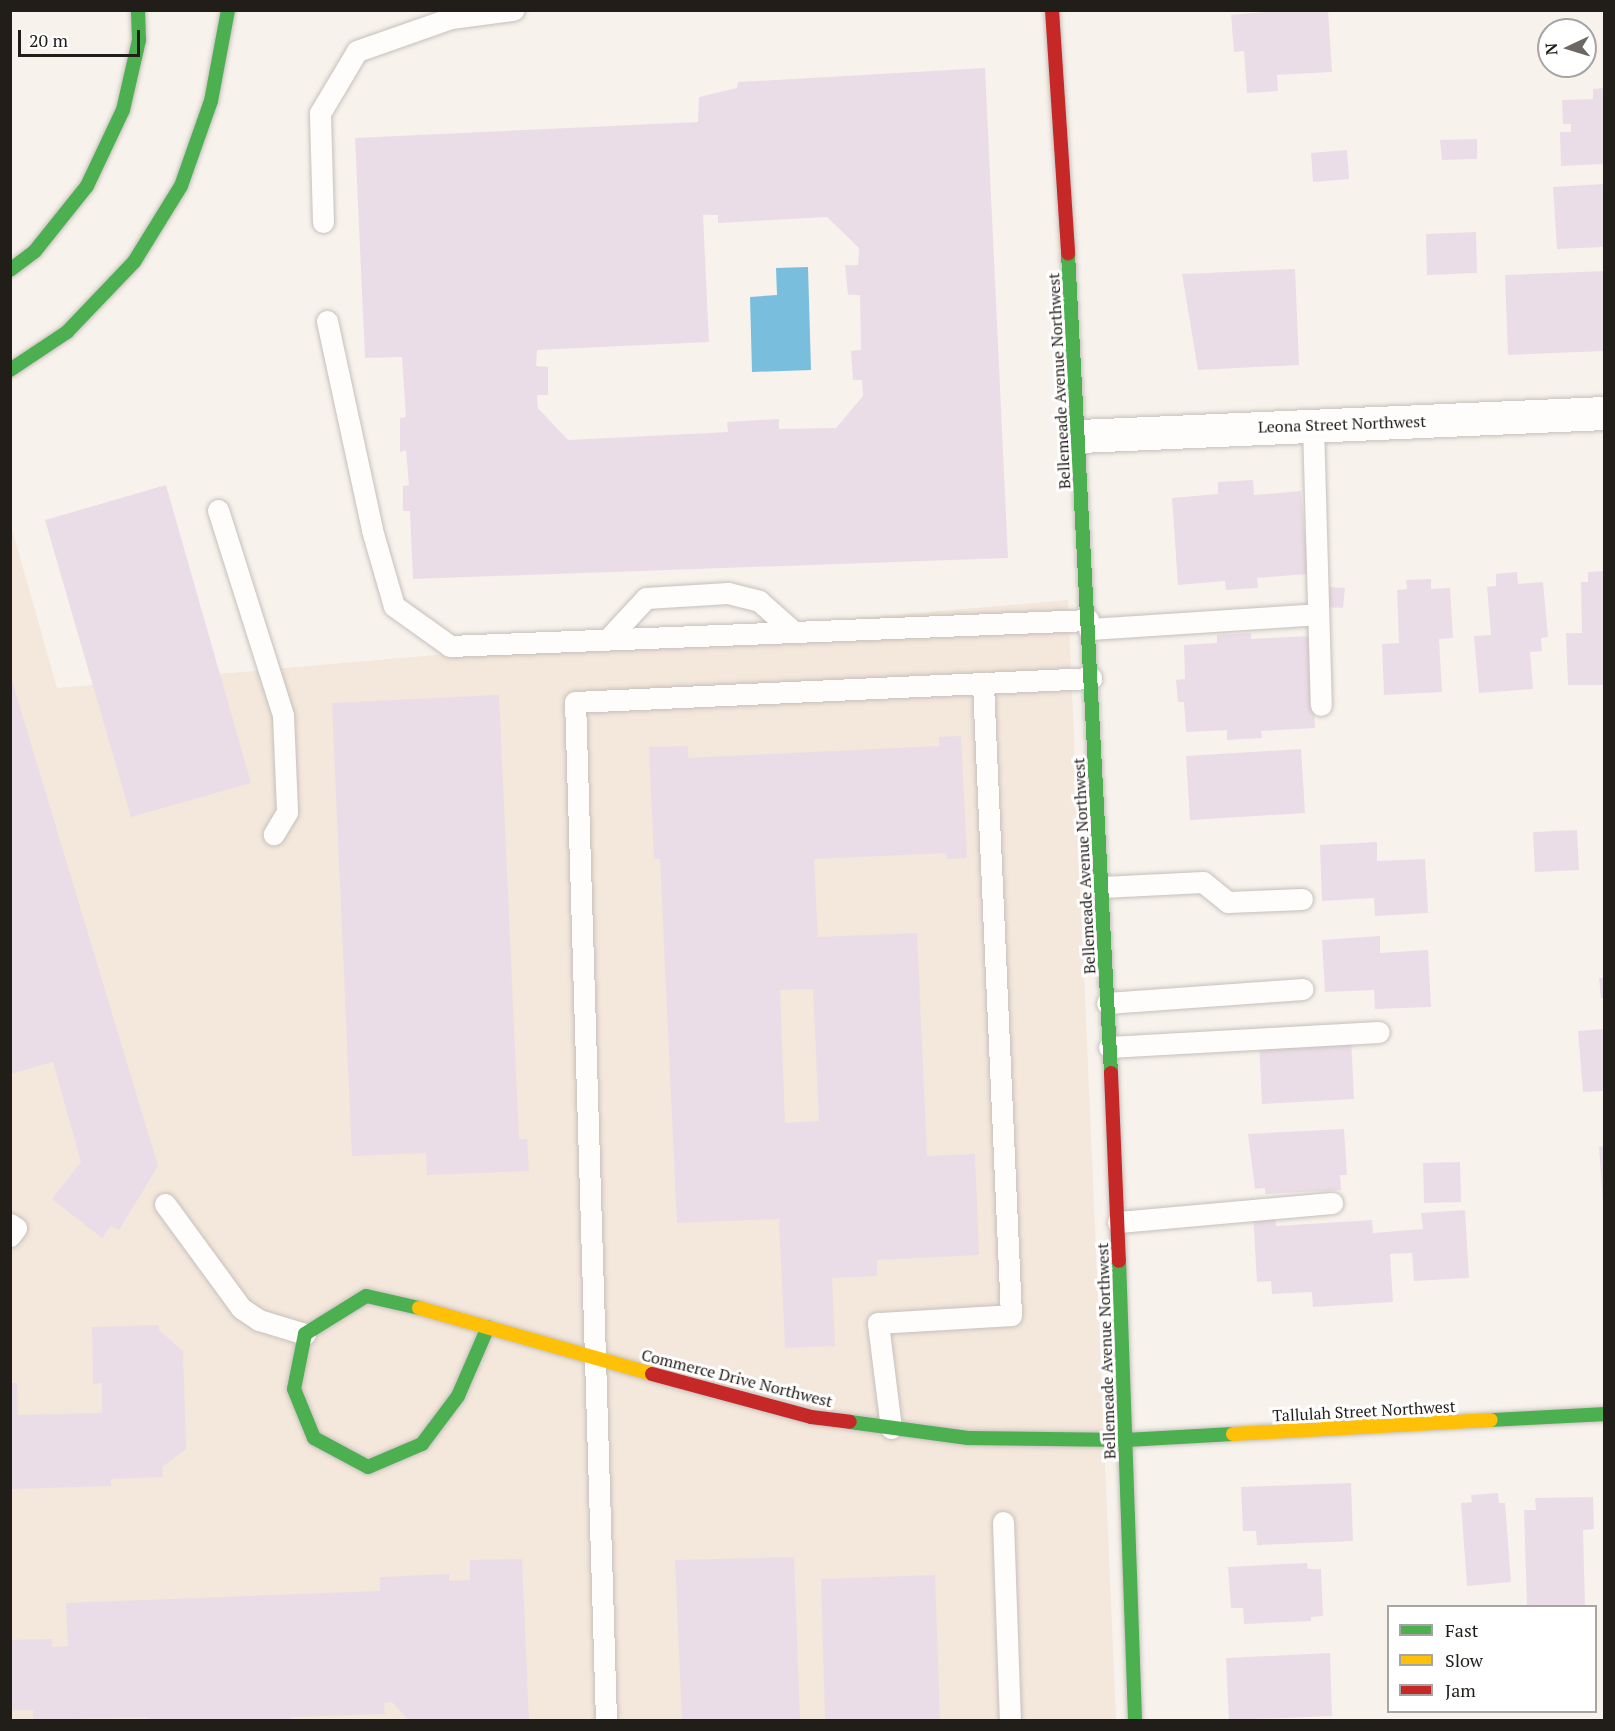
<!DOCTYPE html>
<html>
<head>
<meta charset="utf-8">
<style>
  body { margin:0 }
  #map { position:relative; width:1615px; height:1731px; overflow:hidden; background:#f8f2ec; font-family:"PT Serif",serif }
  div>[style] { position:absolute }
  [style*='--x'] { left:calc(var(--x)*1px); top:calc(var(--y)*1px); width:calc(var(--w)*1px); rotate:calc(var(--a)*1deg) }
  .built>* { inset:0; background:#f4e7db }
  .water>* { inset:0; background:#79bedd }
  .building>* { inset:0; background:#ebdde7 }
  .roads { filter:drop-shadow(0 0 2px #c5c0bc) drop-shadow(0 0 2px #c5c0bc) }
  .lane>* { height:21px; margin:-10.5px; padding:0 10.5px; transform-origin:10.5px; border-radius:10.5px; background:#fefdfc }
  .street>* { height:33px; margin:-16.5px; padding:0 16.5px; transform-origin:16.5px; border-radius:16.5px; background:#fefdfc }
  .fast>* { height:14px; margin:-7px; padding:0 7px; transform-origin:7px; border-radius:7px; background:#4caf50 }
  .slow>* { height:14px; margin:-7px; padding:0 7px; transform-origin:7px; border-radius:7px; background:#ffc107 }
  .jam>* { height:14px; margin:-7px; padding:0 7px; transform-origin:7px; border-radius:7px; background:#c62828 }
  span { translate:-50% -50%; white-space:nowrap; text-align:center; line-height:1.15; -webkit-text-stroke:6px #fff; paint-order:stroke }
  .street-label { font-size:16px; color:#211d19 }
  .frame { position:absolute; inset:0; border:12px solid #211d19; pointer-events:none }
  .legend { position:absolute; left:1387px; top:1605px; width:210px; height:108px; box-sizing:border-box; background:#fff; border:2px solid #a6a5a3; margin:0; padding:8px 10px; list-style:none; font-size:18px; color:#211d19 }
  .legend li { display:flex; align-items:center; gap:12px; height:30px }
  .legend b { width:30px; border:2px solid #a6a5a3 }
  .north { position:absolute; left:1537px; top:18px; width:60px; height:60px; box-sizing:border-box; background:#fff; border:2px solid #a6a5a3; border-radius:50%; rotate:266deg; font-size:16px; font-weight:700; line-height:24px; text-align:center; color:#211d19 }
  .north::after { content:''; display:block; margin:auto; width:21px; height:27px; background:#6c6863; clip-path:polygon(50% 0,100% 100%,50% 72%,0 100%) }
  .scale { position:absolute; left:18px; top:30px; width:122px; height:27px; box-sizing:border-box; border:3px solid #211d19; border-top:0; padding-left:8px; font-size:18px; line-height:21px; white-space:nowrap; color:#211d19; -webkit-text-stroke:4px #fff; paint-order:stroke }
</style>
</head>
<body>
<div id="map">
  <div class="built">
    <i style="clip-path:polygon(10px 522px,57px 688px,1068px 600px,1116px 1720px,11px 1720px)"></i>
  </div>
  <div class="water">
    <i style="clip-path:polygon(808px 267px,811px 370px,752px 372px,750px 297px,777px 295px,776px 268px)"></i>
  </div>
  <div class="building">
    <i style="clip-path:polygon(1291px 10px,1328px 10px,1332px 72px,1277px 75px,1278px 91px,1247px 93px,1244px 51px,1234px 52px,1231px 15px)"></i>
    <i style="clip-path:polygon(evenodd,985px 68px,1008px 558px,413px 579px,410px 511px,403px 511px,403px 486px,409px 485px,406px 450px,400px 452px,400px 418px,406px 417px,402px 357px,365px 358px,355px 138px,698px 122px,699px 97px,737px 88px,738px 82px,985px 68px,703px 215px,718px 215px,718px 223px,827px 217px,859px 248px,858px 265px,845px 265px,848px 295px,860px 295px,861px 350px,851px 351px,853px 380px,862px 380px,863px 396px,836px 428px,779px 429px,779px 419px,727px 422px,728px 432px,568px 440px,538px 408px,537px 395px,548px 395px,548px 367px,536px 366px,537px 350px,709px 342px,703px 215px)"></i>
    <i style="clip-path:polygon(1604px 88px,1604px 164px,1561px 166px,1560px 132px,1571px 132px,1571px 124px,1563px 124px,1562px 100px,1593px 99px,1593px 89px)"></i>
    <i style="clip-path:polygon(1477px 139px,1477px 159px,1442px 160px,1440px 140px)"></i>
    <i style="clip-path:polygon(1347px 150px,1349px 179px,1313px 182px,1311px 153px)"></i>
    <i style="clip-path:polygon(1604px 184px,1604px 247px,1557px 249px,1553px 187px)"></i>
    <i style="clip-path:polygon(1476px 232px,1477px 273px,1427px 275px,1426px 234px)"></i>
    <i style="clip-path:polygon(1295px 269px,1299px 365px,1198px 370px,1182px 274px)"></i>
    <i style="clip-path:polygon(1604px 271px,1604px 351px,1508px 355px,1505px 275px)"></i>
    <i style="clip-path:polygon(1253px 480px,1254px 495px,1301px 491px,1308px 574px,1257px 578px,1258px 588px,1226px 590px,1225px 581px,1178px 585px,1172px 498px,1218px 494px,1218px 482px)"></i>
    <i style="clip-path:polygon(166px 485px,251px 783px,131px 817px,45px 520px)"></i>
    <i style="clip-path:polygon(1604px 571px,1604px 685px,1568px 685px,1566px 633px,1582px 633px,1581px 582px,1588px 582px,1588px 572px)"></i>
    <i style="clip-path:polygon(1517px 572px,1518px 584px,1543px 582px,1548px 637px,1541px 638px,1542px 651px,1530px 652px,1533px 689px,1479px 693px,1474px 636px,1491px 635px,1487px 587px,1496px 586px,1496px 574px)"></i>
    <i style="clip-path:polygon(1431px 579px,1431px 589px,1450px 588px,1453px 638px,1439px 639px,1442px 692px,1384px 695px,1382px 644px,1399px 643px,1397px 590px,1407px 589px,1406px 580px)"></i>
    <i style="clip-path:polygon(1325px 587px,1345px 588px,1343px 608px,1323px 607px)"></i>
    <i style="clip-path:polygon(1251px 633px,1251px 639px,1311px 636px,1315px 728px,1261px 731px,1262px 738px,1227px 740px,1227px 730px,1186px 732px,1184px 702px,1178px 702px,1176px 680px,1185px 679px,1184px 645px,1217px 643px,1217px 635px)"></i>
    <i style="clip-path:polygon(10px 674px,158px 1166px,119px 1230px,111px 1226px,102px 1238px,52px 1199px,81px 1162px,53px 1062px,10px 1074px)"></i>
    <i style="clip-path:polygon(499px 695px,519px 1139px,527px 1139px,529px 1171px,427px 1175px,426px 1153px,352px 1156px,332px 703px)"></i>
    <i style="clip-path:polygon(evenodd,961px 736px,967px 858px,946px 859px,946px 853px,814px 859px,818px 937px,917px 933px,927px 1156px,975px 1154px,979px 1255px,877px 1260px,877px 1276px,832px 1278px,835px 1346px,785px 1348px,779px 1219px,677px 1223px,660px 859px,654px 859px,649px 747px,688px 746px,688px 758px,939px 746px,939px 737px,961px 736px,813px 989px,819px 1121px,785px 1123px,780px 990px,813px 989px)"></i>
    <i style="clip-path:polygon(1301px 749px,1305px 813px,1190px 820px,1186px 756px)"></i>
    <i style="clip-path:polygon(1577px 830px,1579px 870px,1535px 872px,1533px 832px)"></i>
    <i style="clip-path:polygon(1377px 842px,1377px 861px,1425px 859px,1428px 913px,1375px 916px,1374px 898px,1322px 901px,1320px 845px)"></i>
    <i style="clip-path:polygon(1380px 936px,1380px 953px,1428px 950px,1431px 1007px,1375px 1009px,1374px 990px,1325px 992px,1322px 940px)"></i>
    <i style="clip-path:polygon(1599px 978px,1604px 978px,1604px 998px,1601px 998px)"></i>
    <i style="clip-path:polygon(1604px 1029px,1604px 1091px,1583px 1092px,1578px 1031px)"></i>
    <i style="clip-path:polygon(1351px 1037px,1354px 1099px,1262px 1104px,1259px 1042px)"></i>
    <i style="clip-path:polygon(1344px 1129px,1347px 1175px,1340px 1175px,1341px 1190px,1265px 1194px,1265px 1188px,1255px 1189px,1248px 1134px)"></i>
    <i style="clip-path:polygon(1604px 1146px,1604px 1204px,1603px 1204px,1599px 1147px)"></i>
    <i style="clip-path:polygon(1460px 1162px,1461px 1202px,1424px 1203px,1423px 1163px)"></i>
    <i style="clip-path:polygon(1465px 1210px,1469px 1278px,1414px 1281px,1412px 1253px,1390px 1254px,1393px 1302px,1313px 1307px,1312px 1292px,1272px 1294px,1271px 1281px,1257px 1282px,1253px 1214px,1275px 1212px,1276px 1226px,1372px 1220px,1373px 1233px,1423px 1229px,1421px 1213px)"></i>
    <i style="clip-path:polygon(159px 1325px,159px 1330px,183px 1351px,186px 1449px,162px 1467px,163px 1477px,111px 1479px,111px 1486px,11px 1489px,10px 1383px,17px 1383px,18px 1415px,102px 1413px,102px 1383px,93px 1384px,92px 1327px)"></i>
    <i style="clip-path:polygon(1351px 1483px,1353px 1541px,1257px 1545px,1256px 1531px,1243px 1531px,1241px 1487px)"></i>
    <i style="clip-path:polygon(1498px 1493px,1499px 1503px,1505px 1503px,1511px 1582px,1467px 1586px,1461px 1503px,1472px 1502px,1471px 1495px)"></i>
    <i style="clip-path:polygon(1593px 1497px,1594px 1529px,1583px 1530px,1585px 1606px,1527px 1606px,1524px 1510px,1536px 1510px,1535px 1498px)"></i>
    <i style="clip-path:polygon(794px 1557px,800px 1720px,682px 1720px,675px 1560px)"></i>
    <i style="clip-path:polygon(522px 1559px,529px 1720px,408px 1720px,392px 1702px,384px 1703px,385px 1714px,291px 1717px,291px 1720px,146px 1720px,147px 1717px,33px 1720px,33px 1710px,10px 1710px,10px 1640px,52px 1639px,52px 1647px,68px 1646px,66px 1603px,380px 1591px,380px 1577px,449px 1574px,449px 1581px,470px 1580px,470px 1560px)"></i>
    <i style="clip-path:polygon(1307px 1563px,1308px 1569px,1321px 1569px,1323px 1616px,1311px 1617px,1311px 1621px,1244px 1624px,1243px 1608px,1231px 1608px,1228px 1567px)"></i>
    <i style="clip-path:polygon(935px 1575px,940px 1720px,825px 1720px,821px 1579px)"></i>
    <i style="clip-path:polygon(1330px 1653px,1332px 1716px,1229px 1720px,1226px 1658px)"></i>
  </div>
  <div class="roads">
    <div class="lane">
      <i style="--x:323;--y:222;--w:109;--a:-91.6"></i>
      <i style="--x:320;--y:113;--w:72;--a:-59.2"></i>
      <i style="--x:357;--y:51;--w:100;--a:-19.3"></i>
      <i style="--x:451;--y:18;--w:63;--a:-7.4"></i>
      <i style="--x:327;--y:321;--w:214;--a:77.8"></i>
      <i style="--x:372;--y:530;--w:79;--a:73.9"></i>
      <i style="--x:394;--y:606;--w:69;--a:35.5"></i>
      <i style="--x:450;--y:646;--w:639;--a:-2.33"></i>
      <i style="--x:1313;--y:425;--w:280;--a:88.4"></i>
      <i style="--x:218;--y:510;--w:215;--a:72.4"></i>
      <i style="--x:283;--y:715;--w:97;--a:87.6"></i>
      <i style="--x:287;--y:812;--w:26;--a:121"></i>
      <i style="--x:1089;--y:629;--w:229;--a:-3.7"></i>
      <i style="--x:608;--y:639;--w:56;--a:-47.2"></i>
      <i style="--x:646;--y:598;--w:82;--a:-3.5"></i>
      <i style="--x:728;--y:593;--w:32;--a:14"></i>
      <i style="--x:759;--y:601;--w:47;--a:41.5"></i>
      <i style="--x:1102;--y:887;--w:101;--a:-2.8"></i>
      <i style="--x:1203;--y:882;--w:32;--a:39"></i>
      <i style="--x:1228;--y:902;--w:74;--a:-2.3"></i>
      <i style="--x:1107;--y:1003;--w:196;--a:-4.1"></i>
      <i style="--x:1109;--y:1047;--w:270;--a:-3.2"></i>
      <i style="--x:165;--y:1204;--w:129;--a:53.8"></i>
      <i style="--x:241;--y:1308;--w:22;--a:34"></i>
      <i style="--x:259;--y:1320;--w:48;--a:16.9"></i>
      <i style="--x:1118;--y:1222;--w:215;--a:-5.1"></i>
      <i style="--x:10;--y:1224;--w:7;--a:34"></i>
      <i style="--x:16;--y:1228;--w:10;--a:127"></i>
      <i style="--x:891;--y:1428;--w:106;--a:-97.1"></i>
      <i style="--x:878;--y:1323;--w:133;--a:-3.4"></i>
      <i style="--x:1011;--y:1315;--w:633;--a:-92.54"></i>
      <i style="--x:1003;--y:1522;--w:198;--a:88"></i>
      <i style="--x:606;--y:1720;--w:1018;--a:-91.74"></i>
      <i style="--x:575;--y:702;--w:517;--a:-2.66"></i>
    </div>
    <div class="street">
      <i style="--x:1080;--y:436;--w:525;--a:-2.51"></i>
    </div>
    <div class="fast">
      <i style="--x:1068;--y:253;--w:821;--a:87"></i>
      <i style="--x:10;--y:270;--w:31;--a:-37"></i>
      <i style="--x:35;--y:251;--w:83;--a:-51.3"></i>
      <i style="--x:87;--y:186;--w:84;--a:-64.7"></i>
      <i style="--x:123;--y:110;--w:72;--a:-77.1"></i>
      <i style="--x:139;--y:40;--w:30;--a:-92"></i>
      <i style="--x:10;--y:370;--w:69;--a:-33.7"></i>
      <i style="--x:67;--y:332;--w:97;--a:-46.3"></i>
      <i style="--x:134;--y:262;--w:89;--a:-58.3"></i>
      <i style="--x:181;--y:186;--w:90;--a:-70.6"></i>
      <i style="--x:211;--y:101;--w:93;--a:-79.4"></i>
      <i style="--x:1119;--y:1261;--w:459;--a:88"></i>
      <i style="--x:419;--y:1308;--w:54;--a:-167.2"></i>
      <i style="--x:366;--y:1296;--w:72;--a:148.1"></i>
      <i style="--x:305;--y:1334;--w:56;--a:101.3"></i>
      <i style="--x:294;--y:1389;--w:53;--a:67.8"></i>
      <i style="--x:314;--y:1438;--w:61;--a:28.2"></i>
      <i style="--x:368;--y:1467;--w:59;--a:-23.1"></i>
      <i style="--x:422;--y:1444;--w:60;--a:-53.1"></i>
      <i style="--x:458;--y:1396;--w:75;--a:-66.5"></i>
      <i style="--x:1491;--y:1420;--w:113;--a:-3"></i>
      <i style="--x:850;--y:1422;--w:119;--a:7.7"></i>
      <i style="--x:968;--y:1438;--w:158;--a:0.7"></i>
      <i style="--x:1126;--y:1440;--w:107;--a:-3.2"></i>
    </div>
    <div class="slow">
      <i style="--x:419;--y:1308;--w:242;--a:15.8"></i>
      <i style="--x:1233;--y:1434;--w:258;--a:-3.1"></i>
    </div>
    <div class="jam">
      <i style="--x:1052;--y:10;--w:244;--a:86.2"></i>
      <i style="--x:1111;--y:1073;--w:188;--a:87.6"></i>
      <i style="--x:652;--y:1374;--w:165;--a:15.1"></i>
      <i style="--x:811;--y:1417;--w:39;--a:7"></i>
    </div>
  </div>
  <div class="street-label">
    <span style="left:1059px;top:381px;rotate:-93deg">Bellemeade Avenue Northwest</span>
    <span style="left:1342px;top:424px;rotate:-2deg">Leona Street Northwest</span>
    <span style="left:1084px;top:866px;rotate:-93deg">Bellemeade Avenue Northwest</span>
    <span style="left:1106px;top:1351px;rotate:-92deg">Bellemeade Avenue Northwest</span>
    <span style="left:737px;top:1378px;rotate:14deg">Commerce Drive Northwest</span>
    <span style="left:1364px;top:1411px;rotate:-3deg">Tallulah Street Northwest</span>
  </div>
  <div class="frame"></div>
  <ul class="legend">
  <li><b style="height:8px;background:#4caf50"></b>Fast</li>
  <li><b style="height:8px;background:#ffc107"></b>Slow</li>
  <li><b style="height:8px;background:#c62828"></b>Jam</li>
  </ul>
  <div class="north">N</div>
  <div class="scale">20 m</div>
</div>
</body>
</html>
